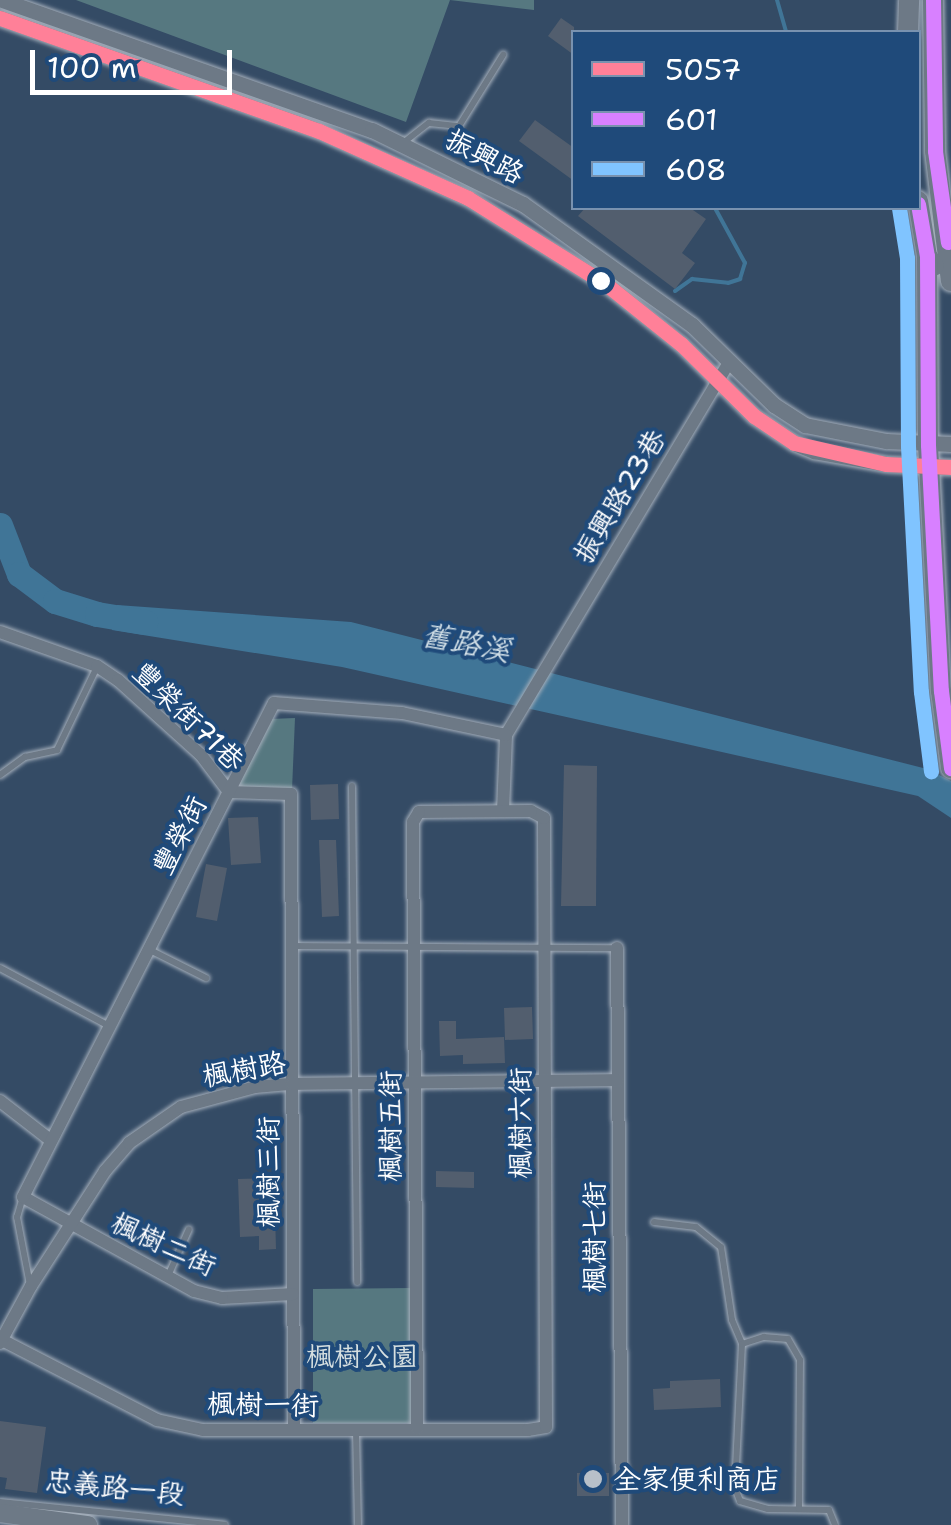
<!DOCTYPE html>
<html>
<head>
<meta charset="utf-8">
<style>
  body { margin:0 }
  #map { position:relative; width:951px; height:1525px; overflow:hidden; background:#344b65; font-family:"Shantell Sans","LXGW WenKai TC",sans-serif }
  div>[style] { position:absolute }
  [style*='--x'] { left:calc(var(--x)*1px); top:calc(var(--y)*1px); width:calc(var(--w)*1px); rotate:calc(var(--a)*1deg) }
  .green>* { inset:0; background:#567880 }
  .water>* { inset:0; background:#407597 }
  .stream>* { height:4px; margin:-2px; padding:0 2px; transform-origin:2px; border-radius:2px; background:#407597 }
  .river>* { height:25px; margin:-12.5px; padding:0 12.5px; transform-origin:12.5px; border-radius:12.5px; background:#407597 }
  .building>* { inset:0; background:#525e6e }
  .roads { filter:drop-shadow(0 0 2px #a4aeba) drop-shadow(0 0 2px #a4aeba) }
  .service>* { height:6px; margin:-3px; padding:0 3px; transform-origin:3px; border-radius:3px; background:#6d7986 }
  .minor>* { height:12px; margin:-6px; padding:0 6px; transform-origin:6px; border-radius:6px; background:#6d7986 }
  .tertiary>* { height:15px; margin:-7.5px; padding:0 7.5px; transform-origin:7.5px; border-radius:7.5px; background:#6d7986 }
  .secondary>* { height:18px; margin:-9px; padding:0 9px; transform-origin:9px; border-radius:9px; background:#6d7986 }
  .primary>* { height:20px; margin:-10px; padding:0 10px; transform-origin:10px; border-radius:10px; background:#6d7986 }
  .bus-1>* { height:15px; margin:-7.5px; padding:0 7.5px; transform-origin:7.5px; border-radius:7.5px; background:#ff8098 }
  .bus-2>* { height:15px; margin:-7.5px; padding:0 7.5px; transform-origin:7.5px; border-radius:7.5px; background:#d880ff }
  .bus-3>* { height:15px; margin:-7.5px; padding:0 7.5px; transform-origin:7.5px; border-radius:7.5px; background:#80c4ff }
  .dots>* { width:28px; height:28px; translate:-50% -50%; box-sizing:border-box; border:5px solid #1f4a7a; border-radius:50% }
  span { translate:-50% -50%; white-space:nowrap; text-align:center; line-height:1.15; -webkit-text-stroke:8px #1f4a7a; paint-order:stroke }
  .street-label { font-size:28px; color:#fff }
  .park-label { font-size:28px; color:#d6dfe0 }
  .poi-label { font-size:28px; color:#fff }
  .left { translate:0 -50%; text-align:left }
  .water-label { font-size:30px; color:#d0dee6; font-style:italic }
  .legend { position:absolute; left:571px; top:30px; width:350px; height:180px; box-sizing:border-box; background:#1f4a7a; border:2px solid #7992af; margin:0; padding:12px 18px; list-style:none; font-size:30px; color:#fff }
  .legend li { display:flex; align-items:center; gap:20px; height:50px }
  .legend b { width:50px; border:2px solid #7992af }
  .scale { position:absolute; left:30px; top:50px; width:202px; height:45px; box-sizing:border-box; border:5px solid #fff; border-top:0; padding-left:12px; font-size:30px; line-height:35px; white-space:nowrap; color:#fff; -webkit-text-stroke:8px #1f4a7a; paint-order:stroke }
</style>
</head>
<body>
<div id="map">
  <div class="green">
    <i style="clip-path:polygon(76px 0,534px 0,534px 10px,450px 0,406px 122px)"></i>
    <i style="clip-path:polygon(295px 718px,292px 790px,230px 789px,270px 719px)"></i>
    <i style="clip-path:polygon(411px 1288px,412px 1423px,313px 1423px,313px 1289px)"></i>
  </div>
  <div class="water">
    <i style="clip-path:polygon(117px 605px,351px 622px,927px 769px,951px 781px,951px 818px,918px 796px,562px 716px,342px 667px,112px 630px)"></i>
  </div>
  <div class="stream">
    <i style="--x:777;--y:0;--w:33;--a:74"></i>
    <i style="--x:675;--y:291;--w:21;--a:-35"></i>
    <i style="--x:692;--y:279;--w:36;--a:6"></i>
    <i style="--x:728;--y:283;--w:13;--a:-18"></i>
    <i style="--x:740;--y:279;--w:17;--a:-73"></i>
    <i style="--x:745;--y:263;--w:63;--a:-118.6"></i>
  </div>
  <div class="river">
    <i style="--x:0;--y:525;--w:53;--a:68.8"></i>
    <i style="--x:19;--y:574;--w:45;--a:36.9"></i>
    <i style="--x:55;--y:601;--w:44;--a:17.2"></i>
    <i style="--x:97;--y:614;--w:49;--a:9.5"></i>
  </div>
  <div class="building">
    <i style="clip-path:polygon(561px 18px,574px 27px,574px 55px,548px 36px)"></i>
    <i style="clip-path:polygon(535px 120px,574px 148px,574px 181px,519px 141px)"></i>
    <i style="clip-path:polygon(585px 208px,690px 208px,706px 219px,682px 253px,695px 263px,675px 289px,578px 216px)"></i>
    <i style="clip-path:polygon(564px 765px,597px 766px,596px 906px,561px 906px)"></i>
    <i style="clip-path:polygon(338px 784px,339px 819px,311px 820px,310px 785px)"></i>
    <i style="clip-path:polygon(258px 817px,261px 863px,231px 865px,228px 818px)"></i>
    <i style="clip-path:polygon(319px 840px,336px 840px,339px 916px,322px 917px)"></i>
    <i style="clip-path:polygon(206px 864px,227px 868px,217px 921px,196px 917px)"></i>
    <i style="clip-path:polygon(532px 1007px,533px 1039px,505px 1040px,504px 1008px)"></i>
    <i style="clip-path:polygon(439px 1021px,456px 1021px,456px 1039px,504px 1037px,505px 1063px,463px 1064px,463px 1055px,440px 1056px)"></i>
    <i style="clip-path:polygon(436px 1171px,474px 1172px,474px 1188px,436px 1187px)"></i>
    <i style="clip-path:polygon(274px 1178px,276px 1249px,259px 1250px,259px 1236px,240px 1237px,238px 1179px)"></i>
    <i style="clip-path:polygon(720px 1379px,721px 1407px,654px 1410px,653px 1389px,670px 1388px,670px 1381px)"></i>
    <i style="clip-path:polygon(0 1421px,46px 1427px,37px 1493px,5px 1489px,7px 1478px,0 1477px)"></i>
    <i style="clip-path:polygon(577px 1473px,609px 1473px,609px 1496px,577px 1496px)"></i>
  </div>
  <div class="roads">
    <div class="service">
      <i style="--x:403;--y:143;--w:33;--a:-38"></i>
      <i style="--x:429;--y:123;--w:30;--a:6"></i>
      <i style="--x:459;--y:126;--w:84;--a:-58.2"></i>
      <i style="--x:0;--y:775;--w:31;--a:-36"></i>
      <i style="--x:25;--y:757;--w:33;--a:-12"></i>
      <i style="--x:57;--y:750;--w:92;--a:-64.3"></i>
      <i style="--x:352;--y:786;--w:496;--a:89.4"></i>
      <i style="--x:293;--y:946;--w:322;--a:0.4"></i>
      <i style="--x:150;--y:950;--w:63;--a:26.6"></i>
      <i style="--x:0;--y:968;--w:123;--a:28"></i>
      <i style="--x:22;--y:1200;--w:18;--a:106"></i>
      <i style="--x:17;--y:1217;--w:69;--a:79.2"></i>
      <i style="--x:654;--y:1222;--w:42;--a:6.8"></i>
      <i style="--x:696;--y:1227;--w:32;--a:39"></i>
      <i style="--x:721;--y:1247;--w:74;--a:81.4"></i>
      <i style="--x:732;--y:1320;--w:26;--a:67"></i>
      <i style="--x:742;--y:1344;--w:144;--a:92.8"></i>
      <i style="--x:735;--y:1488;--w:14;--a:69"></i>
      <i style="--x:740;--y:1501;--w:29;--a:16"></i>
      <i style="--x:768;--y:1509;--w:61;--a:0.9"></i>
      <i style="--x:829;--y:1510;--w:16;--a:68"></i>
      <i style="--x:168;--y:1276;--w:51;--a:-65.9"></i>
      <i style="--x:742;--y:1344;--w:23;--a:-18"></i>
      <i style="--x:764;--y:1337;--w:24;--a:5"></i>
      <i style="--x:788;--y:1339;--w:24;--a:60"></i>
      <i style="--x:800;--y:1360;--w:149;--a:90.4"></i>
      <i style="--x:356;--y:1431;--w:94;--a:88.8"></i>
      <i style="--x:0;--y:1502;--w:226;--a:5.8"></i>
    </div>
    <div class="minor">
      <i style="--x:0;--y:632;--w:103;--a:19.3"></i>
      <i style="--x:97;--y:666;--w:25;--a:34"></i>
      <i style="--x:118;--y:680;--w:112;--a:42.1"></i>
      <i style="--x:201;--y:755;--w:46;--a:52.9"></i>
      <i style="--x:229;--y:792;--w:62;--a:1.8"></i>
      <i style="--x:291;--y:794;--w:636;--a:89.73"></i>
      <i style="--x:503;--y:811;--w:76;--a:-87.7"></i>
      <i style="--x:506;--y:735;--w:436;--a:-59.1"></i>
      <i style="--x:617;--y:948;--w:577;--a:89.5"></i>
      <i style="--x:0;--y:1101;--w:62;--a:37.8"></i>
      <i style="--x:293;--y:1294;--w:71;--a:176.8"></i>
      <i style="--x:222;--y:1298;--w:29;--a:-166"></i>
      <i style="--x:194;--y:1291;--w:195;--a:-151.2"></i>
      <i style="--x:23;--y:1197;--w:554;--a:-63.07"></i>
      <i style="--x:274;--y:703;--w:128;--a:4.5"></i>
      <i style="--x:402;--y:713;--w:106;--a:11.9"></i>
      <i style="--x:0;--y:1339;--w:177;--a:27.3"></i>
      <i style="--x:157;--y:1420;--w:47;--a:12.3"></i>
      <i style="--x:203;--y:1430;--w:325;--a:0"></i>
      <i style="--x:528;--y:1430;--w:18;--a:-9"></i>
      <i style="--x:546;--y:1427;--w:609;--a:-90.19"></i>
      <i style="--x:544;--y:818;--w:15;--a:-152"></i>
      <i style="--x:531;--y:811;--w:112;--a:179.5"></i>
      <i style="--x:419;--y:812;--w:12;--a:121"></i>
      <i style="--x:413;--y:822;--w:607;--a:89.62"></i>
      <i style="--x:0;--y:1343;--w:65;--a:-61.5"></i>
      <i style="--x:31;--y:1286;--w:137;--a:-57.2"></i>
      <i style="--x:105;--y:1171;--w:37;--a:-49"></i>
      <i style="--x:129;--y:1143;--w:63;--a:-34.7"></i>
      <i style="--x:181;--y:1107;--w:77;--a:-15.1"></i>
      <i style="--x:255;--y:1087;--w:37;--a:-5"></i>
      <i style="--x:292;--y:1084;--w:326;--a:-0.7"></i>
    </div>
    <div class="tertiary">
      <i style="--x:2;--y:0;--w:392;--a:19.4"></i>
      <i style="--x:372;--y:130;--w:168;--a:26.1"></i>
      <i style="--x:523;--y:204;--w:208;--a:35.6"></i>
      <i style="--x:692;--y:325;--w:115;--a:44.3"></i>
      <i style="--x:774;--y:405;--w:37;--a:33"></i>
      <i style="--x:805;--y:425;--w:83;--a:11.2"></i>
      <i style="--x:886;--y:441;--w:65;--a:2.6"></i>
      <i style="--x:0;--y:18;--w:338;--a:19.5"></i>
      <i style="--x:319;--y:131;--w:163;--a:24.2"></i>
      <i style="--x:468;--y:198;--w:164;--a:32"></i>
      <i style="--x:607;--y:285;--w:95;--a:38.6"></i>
      <i style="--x:681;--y:344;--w:103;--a:44.6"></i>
      <i style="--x:754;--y:416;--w:48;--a:34"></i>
      <i style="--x:794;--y:443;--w:22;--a:22"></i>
      <i style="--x:814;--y:451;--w:73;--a:10.2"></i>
      <i style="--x:886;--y:464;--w:65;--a:2.6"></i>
    </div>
    <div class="secondary">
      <i style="--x:0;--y:1513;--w:89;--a:7.8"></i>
    </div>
    <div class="primary">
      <i style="--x:933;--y:0;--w:151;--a:89.2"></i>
      <i style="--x:935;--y:151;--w:131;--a:83"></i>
      <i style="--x:908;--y:32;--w:32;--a:-88"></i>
      <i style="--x:918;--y:201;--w:56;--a:80.7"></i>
      <i style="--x:927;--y:256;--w:12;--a:55"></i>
      <i style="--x:927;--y:256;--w:189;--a:89.7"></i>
      <i style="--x:928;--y:445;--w:246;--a:87"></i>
      <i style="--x:941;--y:691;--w:78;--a:82.6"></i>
    </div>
  </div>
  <div class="bus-1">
    <i style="--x:0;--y:18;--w:338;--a:19.5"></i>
    <i style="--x:319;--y:131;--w:163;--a:24.2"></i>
    <i style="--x:468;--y:198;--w:164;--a:32"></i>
    <i style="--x:607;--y:285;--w:95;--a:38.6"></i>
    <i style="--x:681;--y:344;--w:103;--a:44.6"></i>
    <i style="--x:754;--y:416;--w:48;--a:34"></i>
    <i style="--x:794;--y:443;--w:94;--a:12.9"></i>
    <i style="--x:886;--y:464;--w:65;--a:2.6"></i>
  </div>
  <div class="bus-2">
    <i style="--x:933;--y:0;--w:151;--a:89.2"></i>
    <i style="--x:935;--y:151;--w:92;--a:81.9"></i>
    <i style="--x:918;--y:204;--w:53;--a:80.2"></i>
    <i style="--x:927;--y:256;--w:189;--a:89.7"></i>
    <i style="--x:928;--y:445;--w:246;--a:87"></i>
    <i style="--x:941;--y:691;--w:78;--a:82.6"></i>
  </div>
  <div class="bus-3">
    <i style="--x:899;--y:208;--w:51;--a:80.9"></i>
    <i style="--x:907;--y:258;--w:188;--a:89.7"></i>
    <i style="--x:908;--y:446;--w:246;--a:87"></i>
    <i style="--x:921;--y:692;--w:80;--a:82.8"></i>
  </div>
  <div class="dots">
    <i style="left:601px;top:281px;background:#fff"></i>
    <i style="left:593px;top:1479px;background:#b8c0c9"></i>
  </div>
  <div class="street-label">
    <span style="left:485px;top:156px;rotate:28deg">振興路</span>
    <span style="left:619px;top:496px;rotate:-59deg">振興路23巷</span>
    <span style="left:189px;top:716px;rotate:44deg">豐榮街71巷</span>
    <span style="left:179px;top:835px;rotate:-63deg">豐榮街</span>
    <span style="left:244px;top:1069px;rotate:-10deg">楓樹路</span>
    <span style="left:520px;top:1123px;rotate:-90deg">楓樹六街</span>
    <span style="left:390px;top:1126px;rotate:-90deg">楓樹五街</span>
    <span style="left:268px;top:1172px;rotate:-90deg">楓樹三街</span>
    <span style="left:594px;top:1237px;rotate:-90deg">楓樹七街</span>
    <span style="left:164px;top:1244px;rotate:25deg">楓樹二街</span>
    <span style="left:263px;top:1404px;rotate:1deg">楓樹一街</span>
    <span style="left:115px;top:1487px;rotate:6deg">忠義路一段</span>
  </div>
  <div class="park-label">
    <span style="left:362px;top:1356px">楓樹公園</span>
  </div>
  <div class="poi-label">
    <span class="left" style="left:613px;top:1479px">全家便利商店</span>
  </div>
  <div class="water-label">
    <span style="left:466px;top:643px;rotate:11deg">舊路溪</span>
  </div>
  <ul class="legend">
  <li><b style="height:12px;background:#ff8098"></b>5057</li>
  <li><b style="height:12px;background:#d880ff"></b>601</li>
  <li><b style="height:12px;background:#80c4ff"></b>608</li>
  </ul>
  <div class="scale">100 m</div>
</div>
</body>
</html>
